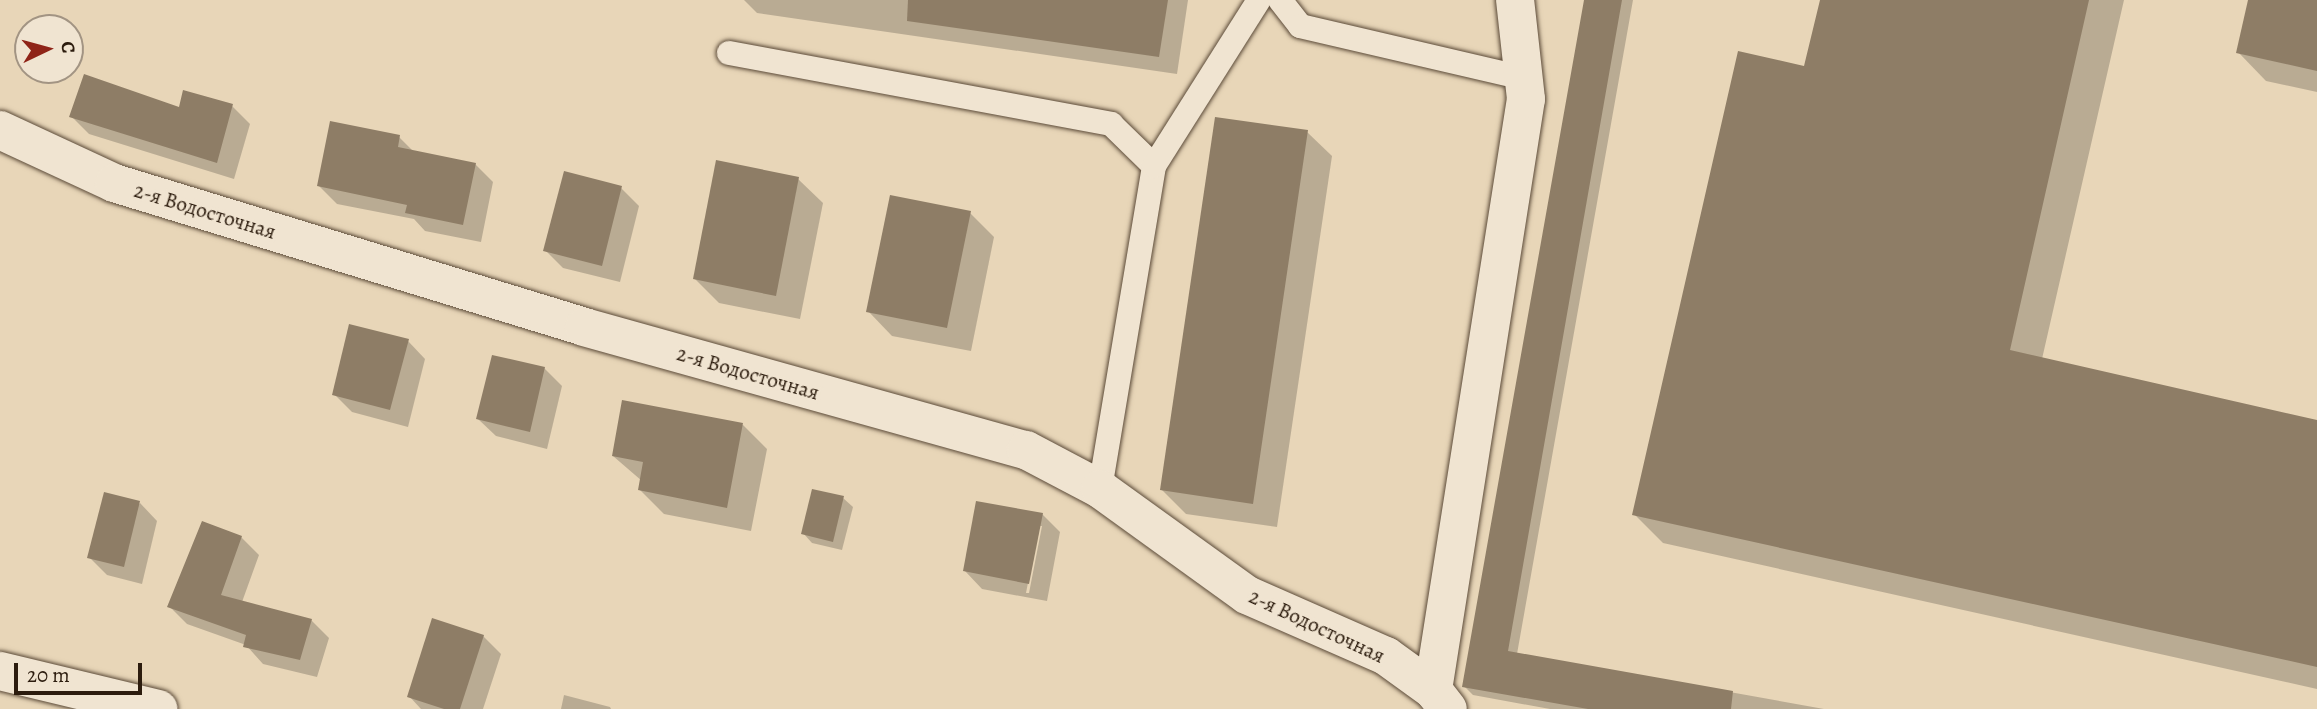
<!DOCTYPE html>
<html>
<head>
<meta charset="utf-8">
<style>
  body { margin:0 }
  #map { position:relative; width:2317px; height:709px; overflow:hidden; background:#e8d6b8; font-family:Alegreya,serif }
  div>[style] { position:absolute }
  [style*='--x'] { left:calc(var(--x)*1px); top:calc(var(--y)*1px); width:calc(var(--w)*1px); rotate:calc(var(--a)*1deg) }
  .shadow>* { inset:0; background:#0003 }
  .building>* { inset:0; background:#8e7d66 }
  .roads { filter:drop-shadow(0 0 2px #5b4a38) drop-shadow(0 0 2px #5b4a38) }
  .lane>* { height:24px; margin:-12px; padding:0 12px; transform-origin:12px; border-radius:12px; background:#f0e4d1 }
  .street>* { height:38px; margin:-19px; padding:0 19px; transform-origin:19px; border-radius:19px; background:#f0e4d1 }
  span { translate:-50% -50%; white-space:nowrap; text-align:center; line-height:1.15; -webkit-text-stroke:6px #f0e4d1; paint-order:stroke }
  .street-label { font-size:21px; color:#2c1c0e }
  .north { position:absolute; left:14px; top:14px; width:70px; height:70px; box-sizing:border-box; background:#f0e4d1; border:2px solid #a29483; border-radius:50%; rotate:85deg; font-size:19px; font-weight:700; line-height:28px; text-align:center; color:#2c1c0e }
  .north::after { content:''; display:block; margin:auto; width:24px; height:32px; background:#8f2418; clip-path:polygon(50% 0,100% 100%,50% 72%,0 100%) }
  .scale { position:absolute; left:14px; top:663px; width:128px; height:32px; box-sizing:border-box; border:4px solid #2c1c0e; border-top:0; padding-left:9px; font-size:21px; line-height:24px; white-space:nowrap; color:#2c1c0e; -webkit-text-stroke:5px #f0e4d1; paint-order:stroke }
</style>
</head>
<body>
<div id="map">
  <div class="shadow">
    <i style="clip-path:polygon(744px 0,1188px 0,1177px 74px,757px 13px)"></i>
    <i style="clip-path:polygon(1586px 0,1633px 0,1517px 654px,1824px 709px,1550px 709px,1473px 695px,1464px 686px)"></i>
    <i style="clip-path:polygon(1821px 0,2124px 0,2042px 359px,2317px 422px,2317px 689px,1663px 543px,1634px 514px,1806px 68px)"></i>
    <i style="clip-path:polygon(2249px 0,2317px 0,2317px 92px,2266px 81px,2238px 52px)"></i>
    <i style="clip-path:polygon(232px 106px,250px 124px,234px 179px,89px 134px,71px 116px)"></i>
    <i style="clip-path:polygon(1307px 132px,1332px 156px,1277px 527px,1186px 514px,1162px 490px)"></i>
    <i style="clip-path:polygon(399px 137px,414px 152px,475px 164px,493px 182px,481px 242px,425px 231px,414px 219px,337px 204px,319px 186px)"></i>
    <i style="clip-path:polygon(798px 179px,823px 203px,800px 319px,719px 303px,695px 279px)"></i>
    <i style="clip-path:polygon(621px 188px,639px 206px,620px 282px,563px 268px,545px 250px)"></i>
    <i style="clip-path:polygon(970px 213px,994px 237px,971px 351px,892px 336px,868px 311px)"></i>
    <i style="clip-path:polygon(408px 341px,425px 359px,408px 427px,352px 412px,334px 394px)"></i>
    <i style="clip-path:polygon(544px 368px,562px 386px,547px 449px,496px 436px,478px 419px)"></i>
    <i style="clip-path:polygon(743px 425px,767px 449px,751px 531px,664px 514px,640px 490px,642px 481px,613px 456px)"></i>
    <i style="clip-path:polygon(843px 498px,853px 507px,842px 550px,812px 543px,803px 533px)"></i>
    <i style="clip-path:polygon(140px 503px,157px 521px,142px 584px,107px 575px,89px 557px)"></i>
    <i style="clip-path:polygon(evenodd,1042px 514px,1060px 532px,1047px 601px,982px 589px,965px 571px,1042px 514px,1039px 526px,1042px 526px,1029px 593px,1026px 593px,1039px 526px)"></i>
    <i style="clip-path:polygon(241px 537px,259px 555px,242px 602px,311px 620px,329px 638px,317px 677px,263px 664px,246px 645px,187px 624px,169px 606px)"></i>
    <i style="clip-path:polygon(483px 636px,501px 654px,483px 709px,421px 709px,409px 696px)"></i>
    <i style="clip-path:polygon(564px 695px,610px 707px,611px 709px,561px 709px)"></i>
  </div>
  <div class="building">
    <i style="clip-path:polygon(908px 0,1168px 0,1159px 57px,907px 21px)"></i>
    <i style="clip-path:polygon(1584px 0,1622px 0,1508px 651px,1733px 691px,1731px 709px,1588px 709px,1462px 687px)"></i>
    <i style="clip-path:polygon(1820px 0,2089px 0,2010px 350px,2317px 420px,2317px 667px,1632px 515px,1738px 51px,1804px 66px)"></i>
    <i style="clip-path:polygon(2248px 0,2317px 0,2317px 71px,2236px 53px)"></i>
    <i style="clip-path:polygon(84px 74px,179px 107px,183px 90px,233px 104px,217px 163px,69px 117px)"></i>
    <i style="clip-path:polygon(1215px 117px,1308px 130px,1253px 504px,1160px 490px)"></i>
    <i style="clip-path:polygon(330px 121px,400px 135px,398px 147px,476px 163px,463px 225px,405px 213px,407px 205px,317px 186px)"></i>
    <i style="clip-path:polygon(716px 160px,799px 177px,776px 296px,693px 279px)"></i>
    <i style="clip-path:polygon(564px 171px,622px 186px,602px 266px,543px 251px)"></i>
    <i style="clip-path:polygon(890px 195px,971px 211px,947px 328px,866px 312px)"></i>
    <i style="clip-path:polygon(349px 324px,409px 339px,390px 410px,332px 395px)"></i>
    <i style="clip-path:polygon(492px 355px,545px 367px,530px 432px,476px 419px)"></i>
    <i style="clip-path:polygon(622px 400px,743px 423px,727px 508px,638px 490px,643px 462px,612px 456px)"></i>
    <i style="clip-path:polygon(812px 489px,844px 496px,833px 542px,801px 534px)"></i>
    <i style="clip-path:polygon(104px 492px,140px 501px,124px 567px,87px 558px)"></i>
    <i style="clip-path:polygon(976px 501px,1043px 513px,1029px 584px,963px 571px)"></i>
    <i style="clip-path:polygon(202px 521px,242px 536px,221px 595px,312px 619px,300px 660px,243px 647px,246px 635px,167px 607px)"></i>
    <i style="clip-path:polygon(432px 618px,484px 635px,460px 709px,444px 709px,407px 697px)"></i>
  </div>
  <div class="roads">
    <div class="lane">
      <i style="--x:1280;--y:0;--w:33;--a:52"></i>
      <i style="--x:1300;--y:26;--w:230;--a:13.1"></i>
      <i style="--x:729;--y:53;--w:389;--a:10.5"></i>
      <i style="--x:1111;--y:124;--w:60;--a:44.3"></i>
      <i style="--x:1100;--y:489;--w:327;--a:-80.5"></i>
      <i style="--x:1154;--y:166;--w:196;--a:-57.7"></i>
    </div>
    <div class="street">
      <i style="--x:0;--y:130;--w:126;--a:24.9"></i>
      <i style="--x:114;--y:183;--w:492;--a:17"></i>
      <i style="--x:584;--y:327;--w:459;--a:15.6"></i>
      <i style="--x:1026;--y:450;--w:84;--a:27.8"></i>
      <i style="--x:1100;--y:489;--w:181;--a:35.8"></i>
      <i style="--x:1247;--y:595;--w:152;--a:23.7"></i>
      <i style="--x:1386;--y:656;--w:58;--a:35.9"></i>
      <i style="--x:1433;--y:690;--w:24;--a:52"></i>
      <i style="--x:0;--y:671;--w:163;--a:13.5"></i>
      <i style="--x:1433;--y:690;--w:598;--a:-81.06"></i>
      <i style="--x:1526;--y:99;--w:100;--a:-96.3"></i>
    </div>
  </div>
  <div class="street-label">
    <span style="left:205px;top:211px;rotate:17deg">2-я Водосточная</span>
    <span style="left:748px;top:373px;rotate:16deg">2-я Водосточная</span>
    <span style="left:1317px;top:626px;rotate:25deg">2-я Водосточная</span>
  </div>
  <div class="north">С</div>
  <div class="scale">20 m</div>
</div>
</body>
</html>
